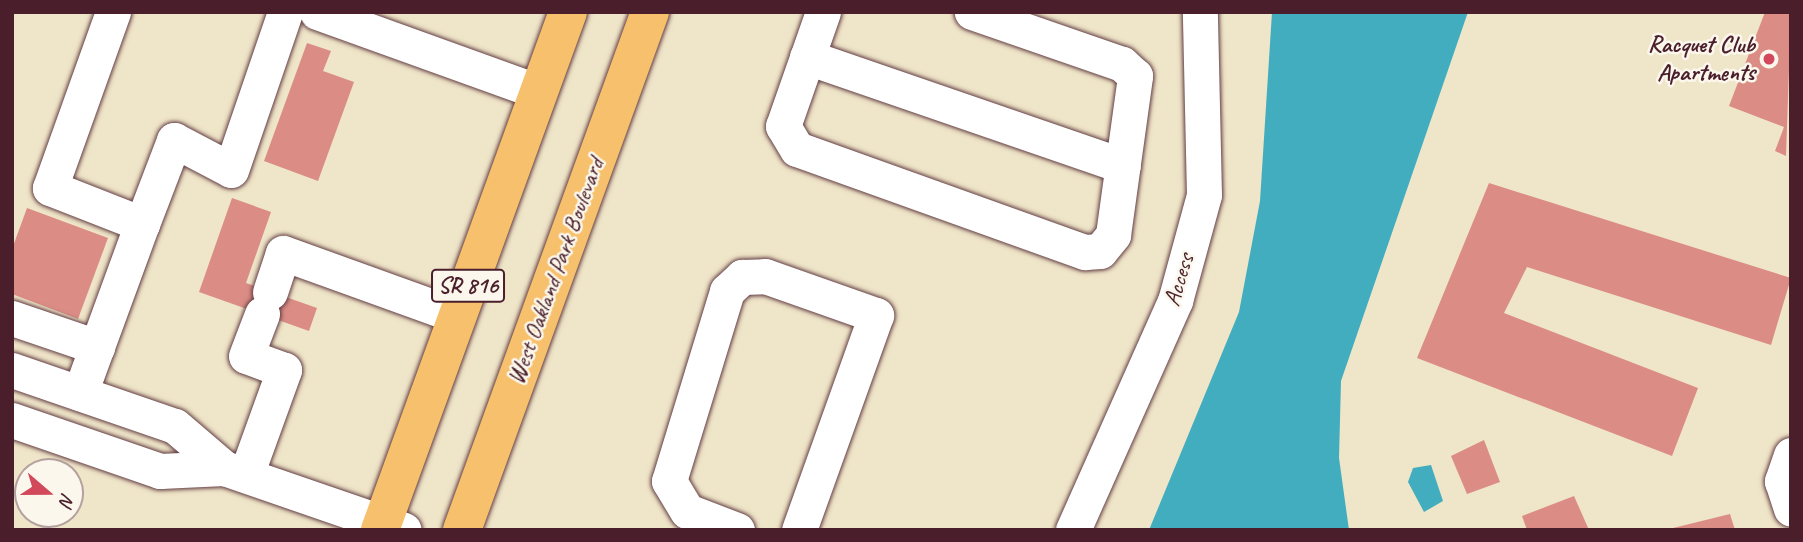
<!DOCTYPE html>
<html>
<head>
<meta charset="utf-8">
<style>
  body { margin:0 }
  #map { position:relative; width:1803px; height:542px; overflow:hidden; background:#efe5c8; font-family:Caveat,sans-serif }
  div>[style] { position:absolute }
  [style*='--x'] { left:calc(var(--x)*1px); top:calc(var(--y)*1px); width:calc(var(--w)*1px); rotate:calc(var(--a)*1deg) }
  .water>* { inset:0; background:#41adbf }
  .building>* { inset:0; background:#db8d85 }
  .roads { filter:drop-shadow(0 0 2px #633d43) drop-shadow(0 0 2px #633d43) }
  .minor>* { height:35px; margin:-17.5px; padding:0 17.5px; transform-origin:17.5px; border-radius:17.5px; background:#fff }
  .major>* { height:38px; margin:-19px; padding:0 19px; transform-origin:19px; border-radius:19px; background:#f7c06c }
  .dots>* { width:19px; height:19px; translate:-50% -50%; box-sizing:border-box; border:4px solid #fbf7ec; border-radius:50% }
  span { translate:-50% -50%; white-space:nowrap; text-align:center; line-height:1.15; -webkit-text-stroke:5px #fbf7ec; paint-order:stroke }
  .shield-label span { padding:2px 5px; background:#fbf7ec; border:2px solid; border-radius:5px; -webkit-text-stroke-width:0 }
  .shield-label { font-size:23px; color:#4a1f2b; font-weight:700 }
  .poi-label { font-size:24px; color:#4a1f2b; font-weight:700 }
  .right { translate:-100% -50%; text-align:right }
  .street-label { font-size:24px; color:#4a1f2b }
  .frame { position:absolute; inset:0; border:14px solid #4a1f2b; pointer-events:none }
  .north { position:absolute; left:14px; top:458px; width:70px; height:70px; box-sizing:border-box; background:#fbf7ec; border:2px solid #b4a19f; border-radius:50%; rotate:110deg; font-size:19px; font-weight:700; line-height:28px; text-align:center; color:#4a1f2b }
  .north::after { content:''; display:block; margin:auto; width:24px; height:32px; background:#d1495b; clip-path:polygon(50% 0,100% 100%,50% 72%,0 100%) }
</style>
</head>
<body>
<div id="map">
  <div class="water">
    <i style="clip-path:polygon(1272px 12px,1468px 12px,1341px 381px,1339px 458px,1349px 530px,1149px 530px,1239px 312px,1260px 201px)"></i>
    <i style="clip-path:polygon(1431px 465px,1443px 501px,1424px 512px,1408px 482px,1413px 468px)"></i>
  </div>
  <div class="building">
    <i style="clip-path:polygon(1765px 12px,1791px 12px,1786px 156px,1775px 151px,1784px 127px,1729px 106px)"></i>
    <i style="clip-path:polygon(307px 43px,331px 51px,323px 71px,354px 82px,318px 181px,264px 161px)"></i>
    <i style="clip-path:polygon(1489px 183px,1791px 278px,1771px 345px,1527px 267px,1504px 313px,1698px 388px,1672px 456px,1417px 358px)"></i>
    <i style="clip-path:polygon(232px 198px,271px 212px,246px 283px,317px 308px,309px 331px,199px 292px)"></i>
    <i style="clip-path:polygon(27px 208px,108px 238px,78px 319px,12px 294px,12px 249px)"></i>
    <i style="clip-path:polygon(1484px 440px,1500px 482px,1467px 494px,1451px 456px)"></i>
    <i style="clip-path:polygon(1574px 496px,1589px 530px,1527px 530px,1522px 516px)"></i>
    <i style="clip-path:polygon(1730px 514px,1735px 530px,1669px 530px,1669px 529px)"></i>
  </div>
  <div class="roads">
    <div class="minor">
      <i style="--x:317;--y:12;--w:236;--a:19.8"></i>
      <i style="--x:823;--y:12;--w:121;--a:109.3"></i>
      <i style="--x:783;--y:126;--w:27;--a:59"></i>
      <i style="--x:797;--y:149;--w:306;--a:19.7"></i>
      <i style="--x:1085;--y:252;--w:15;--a:-4"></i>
      <i style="--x:1100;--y:251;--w:21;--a:-51"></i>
      <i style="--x:1113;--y:235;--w:161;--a:-82.1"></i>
      <i style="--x:1135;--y:76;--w:18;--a:-137"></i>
      <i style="--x:1122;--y:64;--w:159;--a:-160.9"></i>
      <i style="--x:807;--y:57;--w:334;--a:19"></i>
      <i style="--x:142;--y:224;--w:90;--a:-69.1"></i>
      <i style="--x:174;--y:140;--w:64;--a:27.8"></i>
      <i style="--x:231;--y:170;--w:167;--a:-71.1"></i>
      <i style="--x:270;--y:292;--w:41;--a:-71.6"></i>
      <i style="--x:283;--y:253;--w:186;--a:19.8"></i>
      <i style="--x:12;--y:318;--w:90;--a:18.8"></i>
      <i style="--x:12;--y:370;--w:172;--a:19"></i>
      <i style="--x:175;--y:426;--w:65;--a:40.6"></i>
      <i style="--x:224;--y:468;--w:190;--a:19"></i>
      <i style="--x:80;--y:393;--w:180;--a:-69.9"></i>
      <i style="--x:142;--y:224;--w:99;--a:-158.6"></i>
      <i style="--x:50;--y:188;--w:187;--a:-70.3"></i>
      <i style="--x:12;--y:420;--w:157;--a:19"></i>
      <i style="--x:160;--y:471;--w:64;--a:-2.7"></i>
      <i style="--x:1791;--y:455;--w:28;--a:109"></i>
      <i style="--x:1782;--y:481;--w:29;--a:72"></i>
      <i style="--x:246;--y:475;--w:112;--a:-70.1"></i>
      <i style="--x:284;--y:370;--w:40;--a:-159.8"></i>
      <i style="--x:246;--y:356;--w:45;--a:-69.1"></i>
      <i style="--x:737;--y:530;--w:53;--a:-159.2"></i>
      <i style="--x:687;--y:511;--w:35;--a:-121"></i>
      <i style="--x:669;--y:481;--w:199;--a:-73"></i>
      <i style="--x:727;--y:291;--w:21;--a:-43"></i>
      <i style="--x:742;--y:277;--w:23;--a:-2"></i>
      <i style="--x:765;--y:276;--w:118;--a:19.4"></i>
      <i style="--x:876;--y:315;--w:228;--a:109.7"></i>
      <i style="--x:1073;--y:530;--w:251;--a:-66"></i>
      <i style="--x:1175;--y:301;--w:110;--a:-74.7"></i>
      <i style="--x:1204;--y:195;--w:183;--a:-91.3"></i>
    </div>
    <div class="major">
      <i style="--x:380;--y:530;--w:551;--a:-70.05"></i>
      <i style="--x:462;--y:530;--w:551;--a:-70.05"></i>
    </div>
  </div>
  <div class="dots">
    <i style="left:1769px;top:59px;background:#d1495b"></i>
  </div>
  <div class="shield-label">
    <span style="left:468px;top:286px">SR 816</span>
  </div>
  <div class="poi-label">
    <span class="right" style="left:1755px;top:59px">Racquet Club<br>Apartments</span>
  </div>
  <div class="street-label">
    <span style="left:556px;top:271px;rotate:-70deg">West Oakland Park Boulevard</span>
    <span style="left:1179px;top:280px;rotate:-73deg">Access</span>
  </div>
  <div class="frame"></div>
  <div class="north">N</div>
</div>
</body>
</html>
